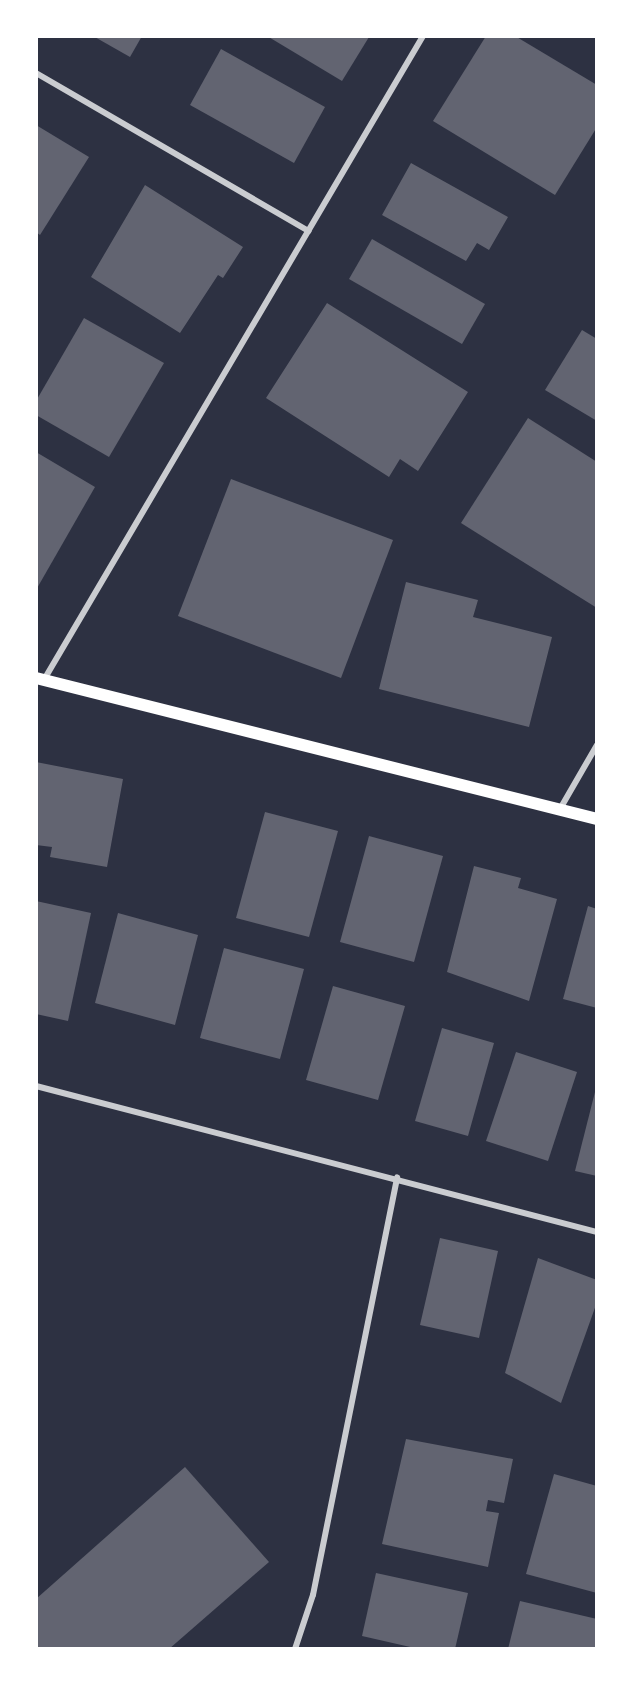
<!DOCTYPE html>
<html>
<head>
<meta charset="utf-8">
<style>
  body { margin:0 }
  #map { position:relative; width:633px; height:1685px; overflow:hidden; background:#2d3142; font-family:"Varela Round",sans-serif }
  div>[style] { position:absolute }
  [style*='--x'] { left:calc(var(--x)*1px); top:calc(var(--y)*1px); width:calc(var(--w)*1px); rotate:calc(var(--a)*1deg) }
  .building>* { inset:0; background:#626471 }
  .minor>* { height:6px; margin:-3px; padding:0 3px; transform-origin:3px; border-radius:3px; background:#caccd0 }
  .secondary>* { height:12px; margin:-6px; padding:0 6px; transform-origin:6px; border-radius:6px; background:#fff }
  span { translate:-50% -50%; white-space:nowrap; text-align:center; line-height:1.15; -webkit-text-stroke:4.5px #fff; paint-order:stroke }
  .frame { position:absolute; inset:0; border:38px solid #fff; pointer-events:none }
</style>
</head>
<body>
<div id="map">
  <div class="building">
    <i style="clip-path:polygon(93px 36px,142px 36px,130px 57px)"></i>
    <i style="clip-path:polygon(267px 36px,368px 36px,369px 37px,342px 81px)"></i>
    <i style="clip-path:polygon(486px 36px,515px 36px,597px 85px,597px 127px,555px 195px,433px 121px)"></i>
    <i style="clip-path:polygon(221px 49px,325px 107px,294px 163px,190px 105px)"></i>
    <i style="clip-path:polygon(36px 125px,89px 157px,40px 235px,36px 232px)"></i>
    <i style="clip-path:polygon(411px 163px,508px 217px,489px 250px,477px 243px,466px 261px,382px 215px)"></i>
    <i style="clip-path:polygon(145px 185px,243px 247px,223px 278px,218px 275px,180px 333px,91px 277px)"></i>
    <i style="clip-path:polygon(372px 239px,485px 304px,462px 344px,349px 279px)"></i>
    <i style="clip-path:polygon(327px 303px,468px 392px,418px 471px,400px 459px,389px 477px,266px 398px)"></i>
    <i style="clip-path:polygon(84px 318px,164px 363px,109px 457px,36px 415px,36px 401px)"></i>
    <i style="clip-path:polygon(582px 330px,597px 339px,597px 421px,545px 390px)"></i>
    <i style="clip-path:polygon(528px 418px,597px 462px,597px 608px,461px 523px)"></i>
    <i style="clip-path:polygon(36px 452px,95px 487px,36px 590px)"></i>
    <i style="clip-path:polygon(231px 479px,393px 540px,341px 678px,178px 616px)"></i>
    <i style="clip-path:polygon(406px 582px,478px 600px,473px 617px,552px 637px,529px 727px,379px 689px)"></i>
    <i style="clip-path:polygon(36px 762px,123px 779px,107px 867px,50px 857px,52px 847px,36px 845px)"></i>
    <i style="clip-path:polygon(265px 812px,338px 831px,309px 937px,236px 918px)"></i>
    <i style="clip-path:polygon(369px 836px,443px 856px,414px 962px,340px 942px)"></i>
    <i style="clip-path:polygon(474px 866px,521px 878px,518px 888px,557px 899px,529px 1001px,447px 972px)"></i>
    <i style="clip-path:polygon(36px 901px,91px 913px,68px 1021px,36px 1014px)"></i>
    <i style="clip-path:polygon(588px 906px,597px 909px,597px 1008px,563px 999px)"></i>
    <i style="clip-path:polygon(118px 913px,198px 935px,175px 1025px,95px 1003px)"></i>
    <i style="clip-path:polygon(224px 948px,304px 969px,280px 1059px,200px 1038px)"></i>
    <i style="clip-path:polygon(333px 986px,405px 1006px,378px 1100px,306px 1080px)"></i>
    <i style="clip-path:polygon(442px 1028px,494px 1043px,468px 1136px,415px 1121px)"></i>
    <i style="clip-path:polygon(516px 1052px,577px 1072px,548px 1161px,486px 1141px)"></i>
    <i style="clip-path:polygon(596px 1088px,597px 1088px,597px 1176px,575px 1171px)"></i>
    <i style="clip-path:polygon(440px 1238px,498px 1251px,479px 1338px,420px 1325px)"></i>
    <i style="clip-path:polygon(538px 1258px,597px 1280px,597px 1302px,561px 1403px,505px 1373px)"></i>
    <i style="clip-path:polygon(406px 1439px,513px 1459px,504px 1503px,488px 1500px,486px 1511px,499px 1513px,488px 1567px,382px 1544px)"></i>
    <i style="clip-path:polygon(185px 1467px,269px 1562px,169px 1649px,36px 1649px,36px 1599px)"></i>
    <i style="clip-path:polygon(554px 1474px,597px 1486px,597px 1593px,526px 1574px)"></i>
    <i style="clip-path:polygon(376px 1573px,468px 1593px,455px 1649px,419px 1649px,362px 1636px)"></i>
    <i style="clip-path:polygon(520px 1601px,597px 1619px,597px 1649px,508px 1649px)"></i>
  </div>
  <div class="minor">
    <i style="--x:36;--y:73;--w:315;--a:30.1"></i>
    <i style="--x:45;--y:678;--w:745;--a:-59.51"></i>
    <i style="--x:560;--y:809;--w:74;--a:-60"></i>
    <i style="--x:36;--y:1086;--w:580;--a:14.59"></i>
    <i style="--x:295;--y:1649;--w:57;--a:-71.6"></i>
    <i style="--x:313;--y:1595;--w:426;--a:-78.6"></i>
  </div>
  <div class="secondary">
    <i style="--x:36;--y:678;--w:578;--a:14.11"></i>
  </div>
  <div class="frame"></div>
</div>
</body>
</html>
